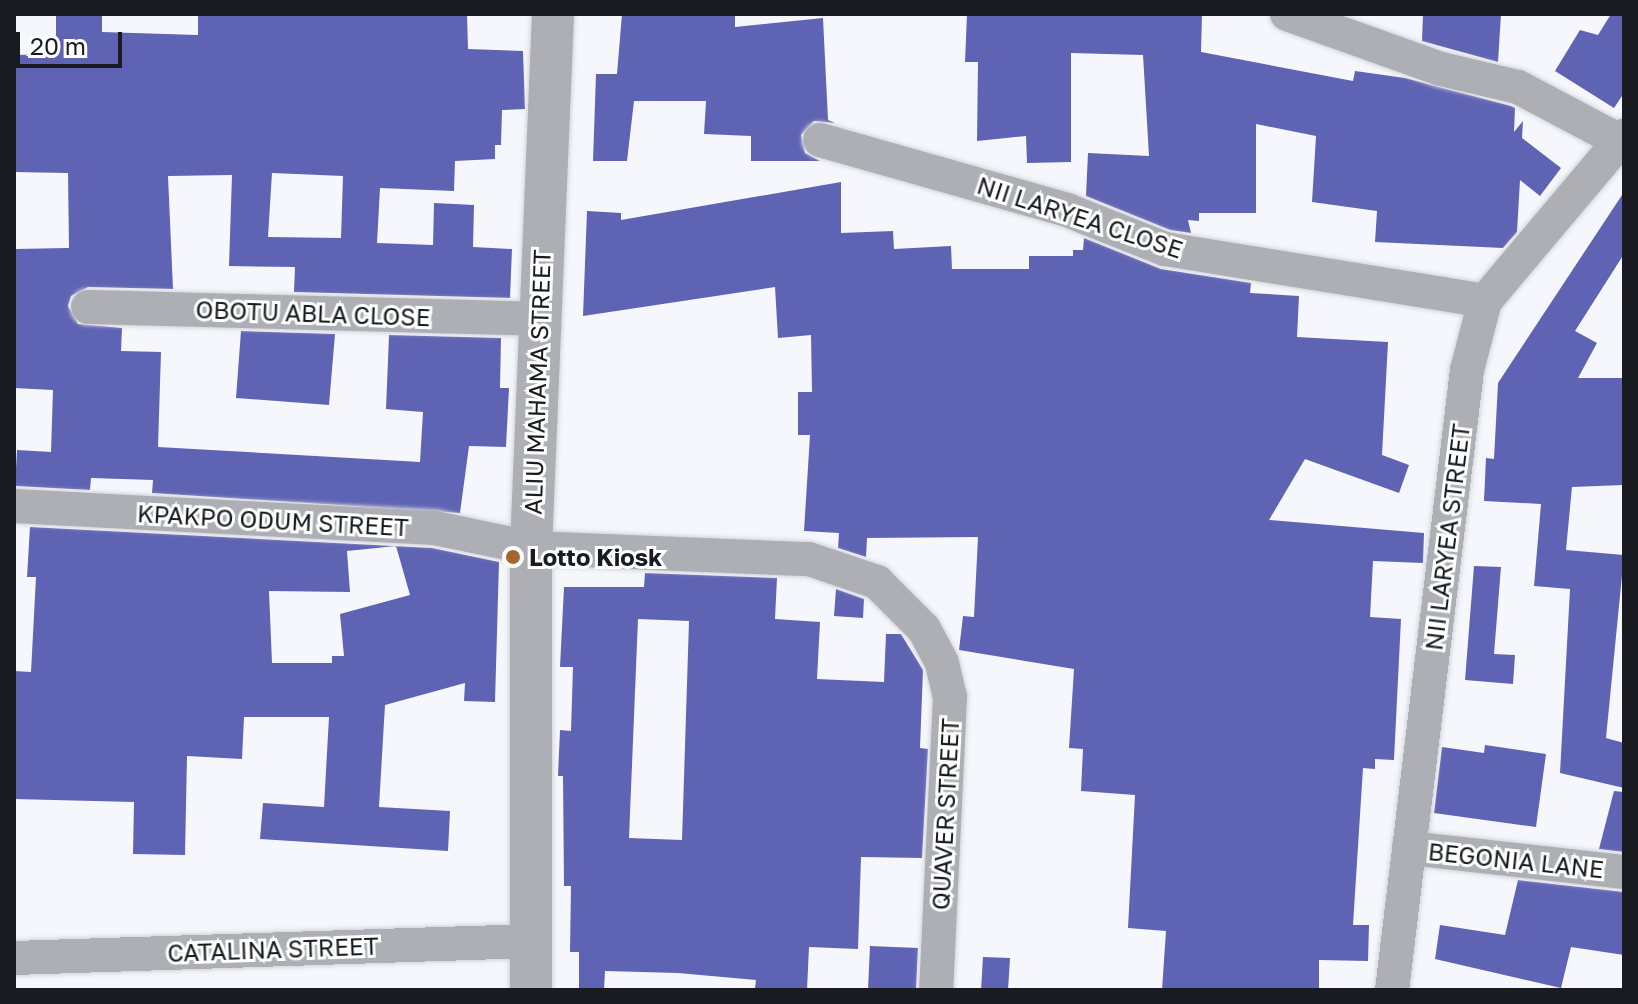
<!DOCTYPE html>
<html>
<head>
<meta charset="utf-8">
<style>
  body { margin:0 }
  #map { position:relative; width:1638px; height:1004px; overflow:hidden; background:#f6f7fd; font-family:"Golos Text",sans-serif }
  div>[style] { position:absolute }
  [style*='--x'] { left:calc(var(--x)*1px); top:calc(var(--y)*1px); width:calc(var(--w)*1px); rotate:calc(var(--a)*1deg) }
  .building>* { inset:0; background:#5f63b3 }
  .roads { filter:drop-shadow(0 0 2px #d3d4da) drop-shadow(0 0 2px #d3d4da) }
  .minor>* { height:34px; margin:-17px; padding:0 17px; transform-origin:17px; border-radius:17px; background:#aeafb5 }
  .tertiary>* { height:42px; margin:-21px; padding:0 21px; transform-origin:21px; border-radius:21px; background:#aeafb5 }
  .dots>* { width:22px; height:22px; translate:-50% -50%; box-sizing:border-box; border:4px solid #fff; border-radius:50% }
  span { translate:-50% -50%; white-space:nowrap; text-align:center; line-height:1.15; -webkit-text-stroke:6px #fff; paint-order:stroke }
  .street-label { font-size:24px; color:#1a1b20 }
  .poi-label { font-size:24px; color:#1a1b20; font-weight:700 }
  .left { translate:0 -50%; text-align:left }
  .frame { position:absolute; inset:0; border:16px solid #1a1b20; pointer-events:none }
  .scale { position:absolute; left:16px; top:32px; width:106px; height:36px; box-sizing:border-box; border:4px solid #1a1b20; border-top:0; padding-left:10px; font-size:24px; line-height:28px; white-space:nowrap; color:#1a1b20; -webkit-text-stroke:6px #fff; paint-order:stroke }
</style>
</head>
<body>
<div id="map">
  <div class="building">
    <i style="clip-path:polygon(evenodd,56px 14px,102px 14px,102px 32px,198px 35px,198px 14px,467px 14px,468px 49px,523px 51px,525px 109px,502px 110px,501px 145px,495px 145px,495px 159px,455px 161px,454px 191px,380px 188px,377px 243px,433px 245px,434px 203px,474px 205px,473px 247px,512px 249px,510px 298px,294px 292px,295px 267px,229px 266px,232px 175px,168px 176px,173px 289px,88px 287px,71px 296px,68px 306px,78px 324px,122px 328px,121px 351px,161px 352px,158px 447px,420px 462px,423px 412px,386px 409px,389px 335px,501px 338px,500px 388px,509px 388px,506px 447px,469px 446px,460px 513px,152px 493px,153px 480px,91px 478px,90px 490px,15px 486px,17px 450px,51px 452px,53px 390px,14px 388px,15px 249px,69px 248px,68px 173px,14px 172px,14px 55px,56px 54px,56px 14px,272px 173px,343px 176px,341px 238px,268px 237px,272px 173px)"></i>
    <i style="clip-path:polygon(622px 14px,735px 14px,735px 27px,823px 18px,828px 120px,835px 123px,814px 121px,801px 135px,805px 153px,820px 161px,751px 161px,751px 136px,704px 134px,706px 101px,634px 101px,627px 161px,593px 161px,596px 74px,617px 74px)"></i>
    <i style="clip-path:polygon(967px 14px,1202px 14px,1201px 52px,1353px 81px,1355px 71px,1405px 78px,1511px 106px,1515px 108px,1514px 132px,1523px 121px,1522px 138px,1561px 168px,1540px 196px,1520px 180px,1517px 232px,1503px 248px,1375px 242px,1377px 211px,1312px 202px,1316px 136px,1256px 124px,1256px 213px,1199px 213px,1199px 221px,1188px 220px,1191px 233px,1170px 230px,1086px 196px,1088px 153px,1149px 156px,1143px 55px,1071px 53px,1071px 162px,1027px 163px,1026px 136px,977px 141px,978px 62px,965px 62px)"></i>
    <i style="clip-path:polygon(1423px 14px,1501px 14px,1498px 62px,1422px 41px)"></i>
    <i style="clip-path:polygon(1611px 14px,1624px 14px,1624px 93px,1614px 108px,1555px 71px,1580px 30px,1598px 35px)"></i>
    <i style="clip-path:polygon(841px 182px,841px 233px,893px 231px,894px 249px,951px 246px,952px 269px,1029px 269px,1029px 256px,1073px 256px,1073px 250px,1083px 250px,1084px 238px,1161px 269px,1251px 283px,1250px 293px,1299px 296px,1297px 337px,1388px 342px,1382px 455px,1409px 465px,1399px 493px,1305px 459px,1269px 520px,1424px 533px,1423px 563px,1373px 561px,1370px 617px,1401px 619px,1394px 760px,1375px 759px,1375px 769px,1363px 768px,1353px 925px,1369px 925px,1368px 961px,1319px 960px,1319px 990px,1162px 990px,1166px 931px,1128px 928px,1135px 795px,1081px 791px,1083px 749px,1069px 748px,1074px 669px,959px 650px,963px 616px,974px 617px,978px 537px,867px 538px,866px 557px,838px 548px,839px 533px,804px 531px,810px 435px,798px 435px,798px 392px,812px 392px,811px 335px,778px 338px,775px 287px,583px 316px,587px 211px,621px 213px,621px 220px)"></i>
    <i style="clip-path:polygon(1624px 192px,1624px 254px,1575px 331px,1597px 343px,1578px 378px,1624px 378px,1624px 485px,1572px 487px,1566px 550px,1624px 555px,1606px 738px,1624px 743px,1624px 788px,1560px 773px,1570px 589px,1534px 586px,1541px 504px,1484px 501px,1486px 458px,1494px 459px,1498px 383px)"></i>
    <i style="clip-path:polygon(241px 331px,335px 334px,329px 405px,236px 398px)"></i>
    <i style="clip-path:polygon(evenodd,30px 527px,432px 548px,499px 562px,495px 702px,464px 701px,465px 683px,385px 705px,379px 807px,450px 811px,448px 851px,260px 839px,263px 803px,324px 807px,329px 717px,244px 717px,242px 759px,187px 756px,185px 855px,133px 854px,134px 802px,14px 799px,14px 671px,31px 672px,36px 577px,27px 577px,30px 527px,396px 546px,410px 595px,340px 614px,344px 656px,332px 656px,332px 663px,272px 663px,269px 591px,350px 592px,347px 551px,396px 546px)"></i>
    <i style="clip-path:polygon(1474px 566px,1501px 567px,1494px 654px,1515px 655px,1513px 684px,1465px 680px)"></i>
    <i style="clip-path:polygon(evenodd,645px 573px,777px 578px,775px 619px,820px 622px,817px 679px,884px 682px,886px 634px,901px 634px,923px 670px,920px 748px,928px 749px,922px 858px,861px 857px,858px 949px,809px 947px,807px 990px,755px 988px,756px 980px,678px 973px,605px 971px,604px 990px,579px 990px,579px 952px,570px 952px,571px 886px,564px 886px,563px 776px,558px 776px,560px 730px,571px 731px,573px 667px,560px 667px,564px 587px,644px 587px,645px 573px,638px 619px,689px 621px,682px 840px,629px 838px,638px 619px)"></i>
    <i style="clip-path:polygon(836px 589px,864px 599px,863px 618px,834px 616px)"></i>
    <i style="clip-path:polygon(1485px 745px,1546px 754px,1536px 827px,1434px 813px,1442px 747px,1484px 753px)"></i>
    <i style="clip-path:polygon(1614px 791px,1624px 792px,1624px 852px,1599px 849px)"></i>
    <i style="clip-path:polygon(1518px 880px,1624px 892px,1624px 955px,1571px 947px,1561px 988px,1435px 959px,1440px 925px,1505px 935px)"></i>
    <i style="clip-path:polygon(870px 946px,918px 948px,916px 990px,868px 990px)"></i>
    <i style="clip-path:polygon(983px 957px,1010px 958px,1008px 990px,981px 990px)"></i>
  </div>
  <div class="roads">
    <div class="minor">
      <i style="--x:1287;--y:14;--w:164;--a:19.7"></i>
      <i style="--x:1441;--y:69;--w:79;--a:13.2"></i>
      <i style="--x:1518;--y:87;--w:115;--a:27.9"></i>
      <i style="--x:820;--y:140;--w:257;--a:15.8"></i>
      <i style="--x:1067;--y:210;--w:105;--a:21.7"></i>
      <i style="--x:1165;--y:249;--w:324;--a:9.2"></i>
      <i style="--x:88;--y:307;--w:451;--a:1.5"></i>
      <i style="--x:14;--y:506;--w:422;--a:3"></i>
      <i style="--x:435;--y:528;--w:98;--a:11.8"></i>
      <i style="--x:531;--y:548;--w:278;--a:2.3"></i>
      <i style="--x:809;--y:559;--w:72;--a:18.7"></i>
      <i style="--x:877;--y:582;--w:66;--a:45"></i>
      <i style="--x:924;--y:629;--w:38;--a:62"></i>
      <i style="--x:942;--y:663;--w:35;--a:77"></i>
      <i style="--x:950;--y:697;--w:293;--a:92.7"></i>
      <i style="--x:1409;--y:848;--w:216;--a:6.4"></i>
      <i style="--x:14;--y:958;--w:517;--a:-1.88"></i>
      <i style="--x:1392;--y:990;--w:625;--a:-83.1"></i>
      <i style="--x:1467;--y:370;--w:71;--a:-75.4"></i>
      <i style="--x:1485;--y:301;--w:216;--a:-49.9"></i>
    </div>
    <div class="tertiary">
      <i style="--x:531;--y:990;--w:442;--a:-90"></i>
      <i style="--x:531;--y:548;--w:534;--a:-87.64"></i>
    </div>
  </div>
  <div class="dots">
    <i style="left:513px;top:557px;background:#a6652f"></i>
  </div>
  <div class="street-label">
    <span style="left:1080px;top:217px;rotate:18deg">NII LARYEA CLOSE</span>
    <span style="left:313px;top:313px;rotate:2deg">OBOTU ABLA CLOSE</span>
    <span style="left:537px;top:382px;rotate:-88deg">ALIU MAHAMA STREET</span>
    <span style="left:273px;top:520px;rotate:3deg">KPAKPO ODUM STREET</span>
    <span style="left:1447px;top:537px;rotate:-83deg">NII LARYEA STREET</span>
    <span style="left:945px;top:814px;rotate:-87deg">QUAVER STREET</span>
    <span style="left:1516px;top:860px;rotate:6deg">BEGONIA LANE</span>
    <span style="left:273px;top:949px;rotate:-2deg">CATALINA STREET</span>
  </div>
  <div class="poi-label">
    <span class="left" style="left:529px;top:557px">Lotto Kiosk</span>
  </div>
  <div class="frame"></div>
  <div class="scale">20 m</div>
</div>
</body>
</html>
